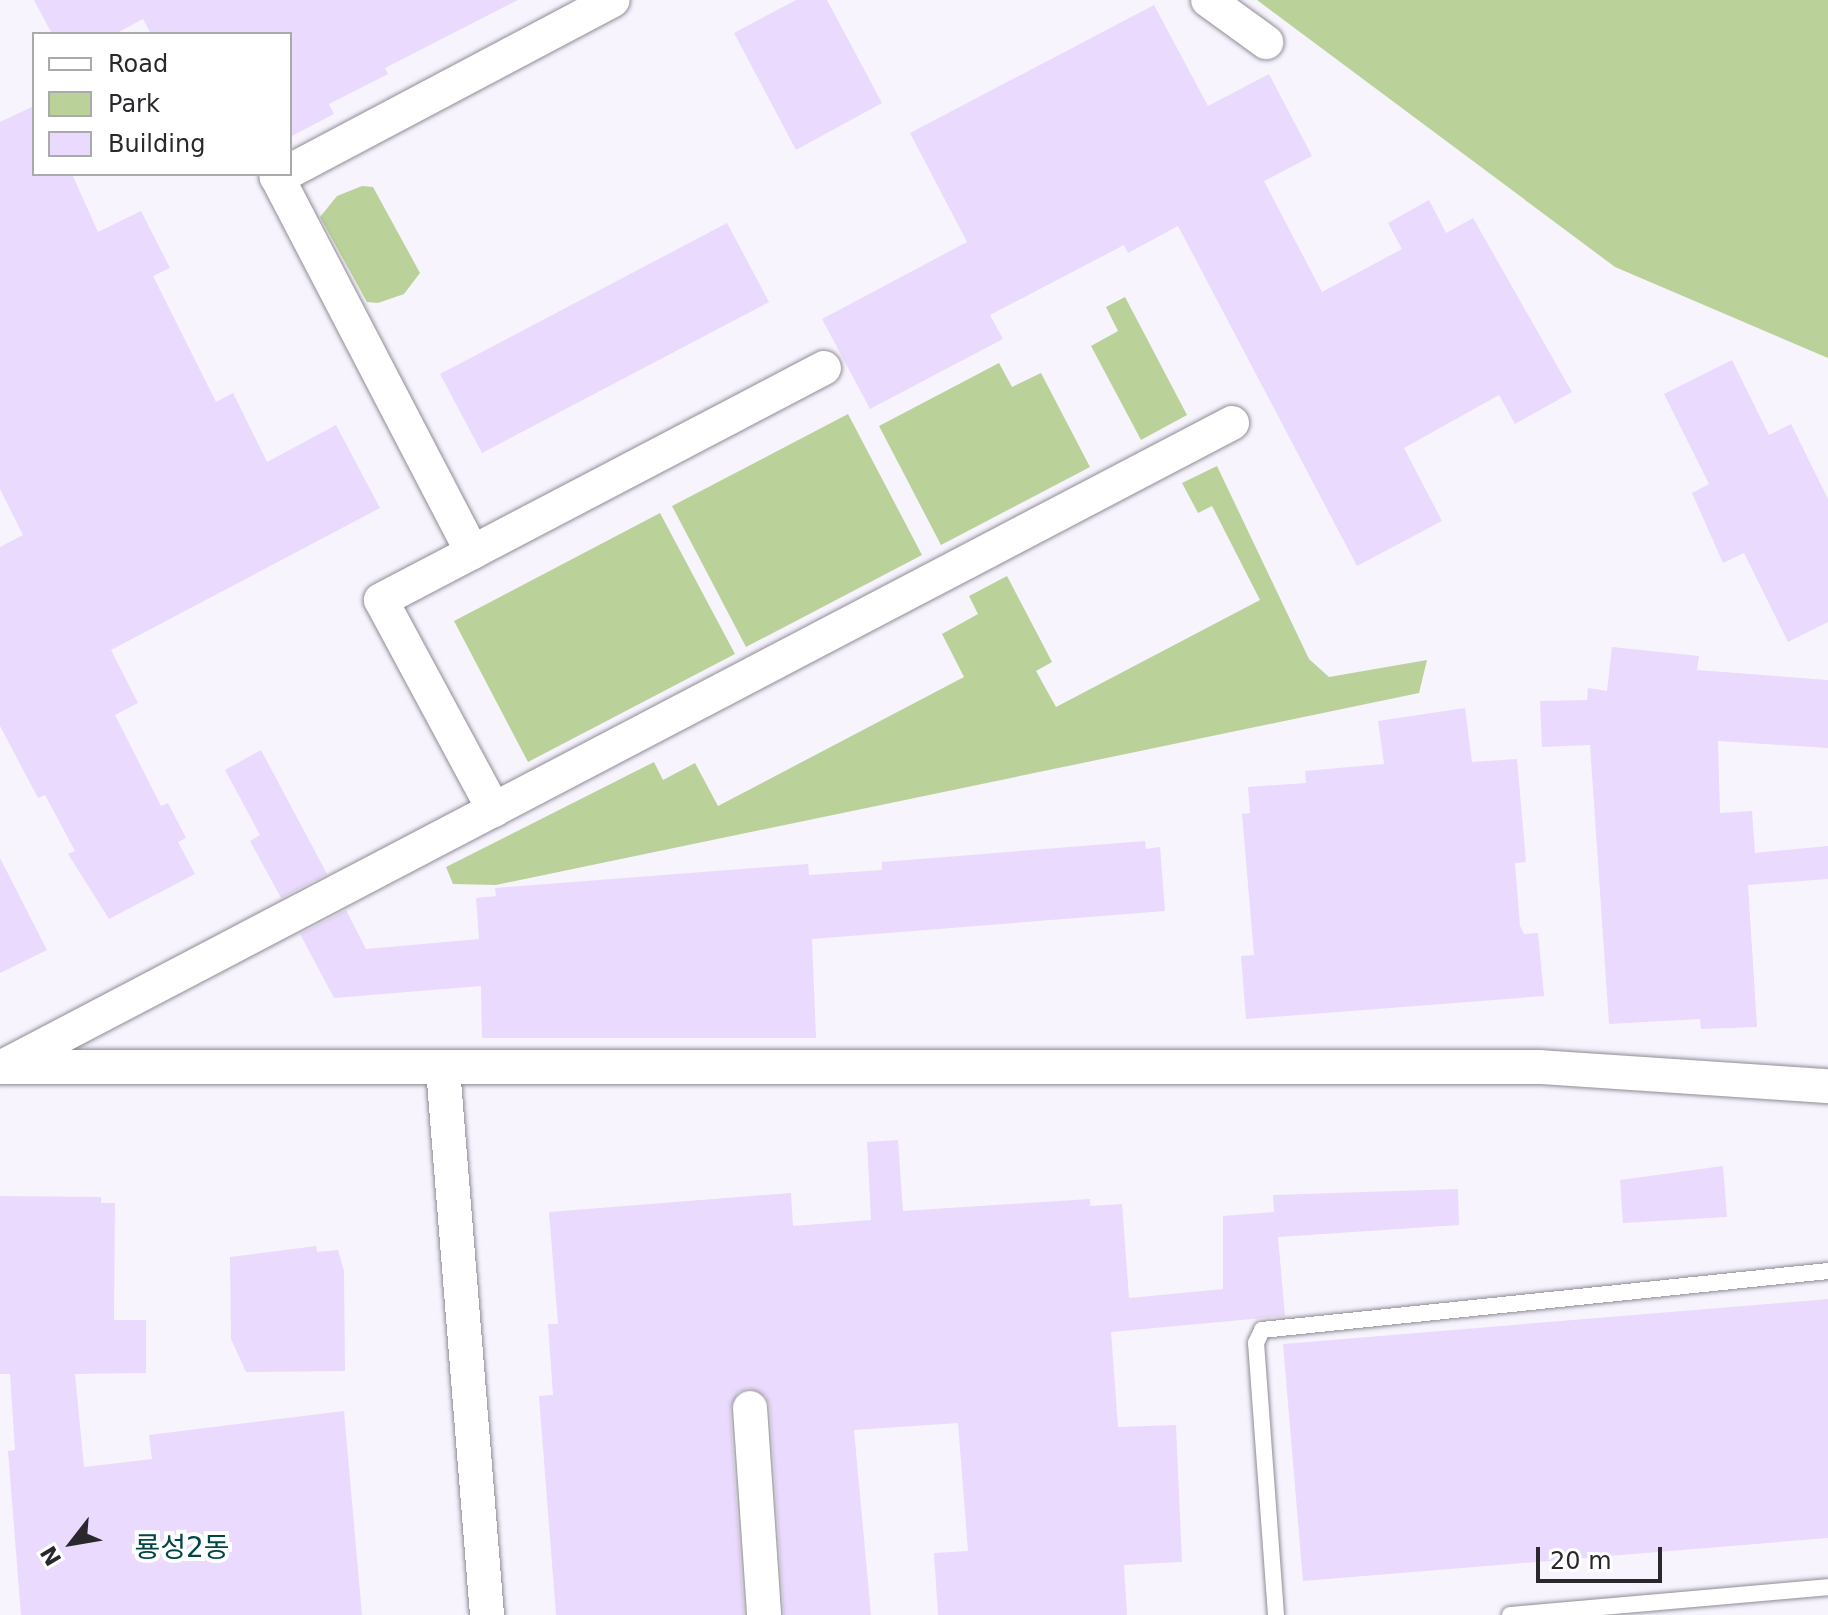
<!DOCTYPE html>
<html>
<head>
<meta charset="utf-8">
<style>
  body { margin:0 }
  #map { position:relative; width:1828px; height:1615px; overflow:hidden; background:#f7f4fe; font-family:"DejaVu Sans","Noto Sans KR",sans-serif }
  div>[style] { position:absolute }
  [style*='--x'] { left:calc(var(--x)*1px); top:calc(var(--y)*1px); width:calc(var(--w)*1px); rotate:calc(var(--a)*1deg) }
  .green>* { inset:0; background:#bad299 }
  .building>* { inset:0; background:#eadafe }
  .roads { filter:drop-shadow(0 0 2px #8f8c95) drop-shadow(0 0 2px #8f8c95) }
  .lane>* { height:16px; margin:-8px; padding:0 8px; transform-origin:8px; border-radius:8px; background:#fff }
  .street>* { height:34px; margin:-17px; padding:0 17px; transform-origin:17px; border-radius:17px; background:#fff }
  span { translate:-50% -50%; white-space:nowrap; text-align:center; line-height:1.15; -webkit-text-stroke:8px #fff; paint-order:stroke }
  .quarter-label { font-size:28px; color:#014545 }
  .legend { position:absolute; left:32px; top:32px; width:260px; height:144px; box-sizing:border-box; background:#fff; border:2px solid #aaa9ab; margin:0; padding:10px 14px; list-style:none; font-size:24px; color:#2a282c }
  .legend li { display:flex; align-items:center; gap:16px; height:40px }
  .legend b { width:40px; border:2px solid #aaa9ab }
  .north { position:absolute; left:32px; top:1503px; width:80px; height:80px; -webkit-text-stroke:6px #fff; paint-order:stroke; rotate:239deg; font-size:22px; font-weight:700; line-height:32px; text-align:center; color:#2a282c }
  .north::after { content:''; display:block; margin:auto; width:28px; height:36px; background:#2a282c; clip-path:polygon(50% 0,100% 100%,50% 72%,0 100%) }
  .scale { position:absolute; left:1536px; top:1547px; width:126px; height:36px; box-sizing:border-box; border:4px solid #2a282c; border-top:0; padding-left:10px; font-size:24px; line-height:28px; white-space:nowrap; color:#2a282c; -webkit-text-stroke:6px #fff; paint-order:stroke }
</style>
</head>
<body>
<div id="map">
  <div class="green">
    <i style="clip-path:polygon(1257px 0,1828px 0,1828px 358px,1615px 267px)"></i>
    <i style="clip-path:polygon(362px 186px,373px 187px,420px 273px,404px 294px,378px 303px,367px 302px,320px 217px,337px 196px)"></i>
    <i style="clip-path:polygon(1125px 297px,1187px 415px,1141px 440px,1091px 346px,1118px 331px,1106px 307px)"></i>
    <i style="clip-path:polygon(999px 363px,1012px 387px,1041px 373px,1090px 467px,941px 545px,879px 426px)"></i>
    <i style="clip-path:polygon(848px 414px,922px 555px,746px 647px,672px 506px)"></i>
    <i style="clip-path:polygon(1217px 466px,1309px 659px,1329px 677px,1427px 660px,1419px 693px,496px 885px,453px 884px,446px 867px,654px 762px,663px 780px,695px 763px,718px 806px,964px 677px,942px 634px,978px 614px,969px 596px,1007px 576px,1052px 662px,1036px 671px,1056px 707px,1260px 600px,1212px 506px,1198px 513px,1182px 483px)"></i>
    <i style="clip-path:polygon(660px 513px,735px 654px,528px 762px,454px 621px)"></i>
  </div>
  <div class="building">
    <i style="clip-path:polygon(34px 0,518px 0,385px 68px,388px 74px,329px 104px,334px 114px,290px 137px,290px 34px,151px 34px,143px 19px,115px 34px,52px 34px)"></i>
    <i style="clip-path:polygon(796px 0,827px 0,882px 103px,796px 150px,734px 33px)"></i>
    <i style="clip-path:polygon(1154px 5px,1208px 106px,1269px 74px,1312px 156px,1264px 181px,1322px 292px,1402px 249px,1388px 223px,1429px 200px,1446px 233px,1473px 218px,1572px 392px,1515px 424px,1499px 395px,1404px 448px,1442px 521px,1357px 566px,1178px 226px,1128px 253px,1124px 245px,990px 315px,1003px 339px,870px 409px,822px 319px,967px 242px,910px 133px)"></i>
    <i style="clip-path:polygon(34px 106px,34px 174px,72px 174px,98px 232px,141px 211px,170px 268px,153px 276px,216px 402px,233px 393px,267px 462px,336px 425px,380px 508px,111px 650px,138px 703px,115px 715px,161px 806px,168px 803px,186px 838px,178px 842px,195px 874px,109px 919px,68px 854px,75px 851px,45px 795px,38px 798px,0 726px,0 547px,23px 535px,0 489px,0 122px)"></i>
    <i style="clip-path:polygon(727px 223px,769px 302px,482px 453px,440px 374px)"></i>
    <i style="clip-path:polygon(1732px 360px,1769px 435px,1791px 424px,1828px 499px,1828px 622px,1788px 642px,1744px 553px,1723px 563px,1692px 493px,1709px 484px,1664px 394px)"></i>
    <i style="clip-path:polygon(1612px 647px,1699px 656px,1697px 670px,1828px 680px,1828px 748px,1718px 741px,1720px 813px,1752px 811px,1755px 853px,1828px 846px,1828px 879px,1748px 885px,1757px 1027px,1701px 1029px,1700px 1019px,1609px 1024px,1590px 745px,1542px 747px,1540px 701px,1587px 700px,1588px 688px,1607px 691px)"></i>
    <i style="clip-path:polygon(1465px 708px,1472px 762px,1517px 759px,1526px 862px,1515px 863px,1520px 926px,1524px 934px,1538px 933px,1544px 996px,1246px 1019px,1241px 956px,1254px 955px,1242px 814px,1250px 813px,1248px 787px,1306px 783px,1305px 771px,1384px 764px,1378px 721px)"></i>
    <i style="clip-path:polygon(261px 750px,327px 874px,281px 898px,250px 841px,260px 835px,225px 770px)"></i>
    <i style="clip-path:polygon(1145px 841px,1146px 849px,1160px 847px,1165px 911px,812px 939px,816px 1038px,482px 1038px,481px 986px,334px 998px,300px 934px,346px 910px,366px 949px,479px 939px,476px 898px,496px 896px,495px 888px,808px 864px,809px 875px,882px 870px,882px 862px)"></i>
    <i style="clip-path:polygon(0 858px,47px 950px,0 973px)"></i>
    <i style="clip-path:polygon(898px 1140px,903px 1211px,1090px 1199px,1090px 1206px,1122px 1204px,1129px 1298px,1223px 1289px,1223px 1216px,1274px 1212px,1273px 1195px,1458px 1189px,1459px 1225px,1278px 1237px,1285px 1316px,1111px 1332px,1118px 1427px,1176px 1425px,1182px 1562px,1124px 1565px,1127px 1615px,938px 1615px,934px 1553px,968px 1551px,958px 1423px,854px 1430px,871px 1615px,784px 1615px,770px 1407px,766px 1396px,749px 1388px,738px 1392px,730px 1409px,744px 1615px,556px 1615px,539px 1396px,553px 1395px,548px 1324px,558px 1324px,549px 1212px,791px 1193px,793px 1226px,871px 1220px,867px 1142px)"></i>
    <i style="clip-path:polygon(1723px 1166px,1727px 1217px,1623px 1223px,1620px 1180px)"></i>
    <i style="clip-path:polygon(0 1196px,101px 1197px,101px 1203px,115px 1203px,114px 1320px,146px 1320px,146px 1373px,75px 1374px,84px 1467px,152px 1459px,149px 1435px,344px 1411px,362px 1615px,21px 1615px,8px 1451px,15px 1450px,10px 1374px,0 1374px)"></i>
    <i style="clip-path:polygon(316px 1246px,317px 1252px,338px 1250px,344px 1271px,345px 1371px,246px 1372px,231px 1339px,230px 1257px)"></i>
    <i style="clip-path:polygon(1828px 1299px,1828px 1538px,1303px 1581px,1283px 1344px)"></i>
  </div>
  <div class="roads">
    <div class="lane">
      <i style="--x:1276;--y:1615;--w:273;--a:-94.2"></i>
      <i style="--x:1256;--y:1343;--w:14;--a:-65"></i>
      <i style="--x:1262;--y:1330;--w:569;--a:-5.95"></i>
      <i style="--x:1510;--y:1615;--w:319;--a:-5"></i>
    </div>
    <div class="street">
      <i style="--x:1208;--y:0;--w:72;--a:35.9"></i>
      <i style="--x:290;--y:171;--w:365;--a:-27.9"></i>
      <i style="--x:284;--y:174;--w:8;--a:157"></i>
      <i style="--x:277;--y:177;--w:423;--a:62.5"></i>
      <i style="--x:494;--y:810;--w:238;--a:-118.3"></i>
      <i style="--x:381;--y:600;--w:500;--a:-27.64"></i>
      <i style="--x:6;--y:1065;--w:1384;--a:-27.64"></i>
      <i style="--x:0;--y:1067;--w:1540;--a:0"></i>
      <i style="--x:1540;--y:1067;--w:289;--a:3.8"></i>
      <i style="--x:443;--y:1069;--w:548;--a:85.39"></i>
      <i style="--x:750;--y:1408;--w:207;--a:86.1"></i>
    </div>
  </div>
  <div class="quarter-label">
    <span style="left:182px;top:1548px">룡성2동</span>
  </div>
  <ul class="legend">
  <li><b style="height:10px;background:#fff"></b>Road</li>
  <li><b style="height:22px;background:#bad299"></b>Park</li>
  <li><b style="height:22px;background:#eadafe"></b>Building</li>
  </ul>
  <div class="north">N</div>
  <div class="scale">20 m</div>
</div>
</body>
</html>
